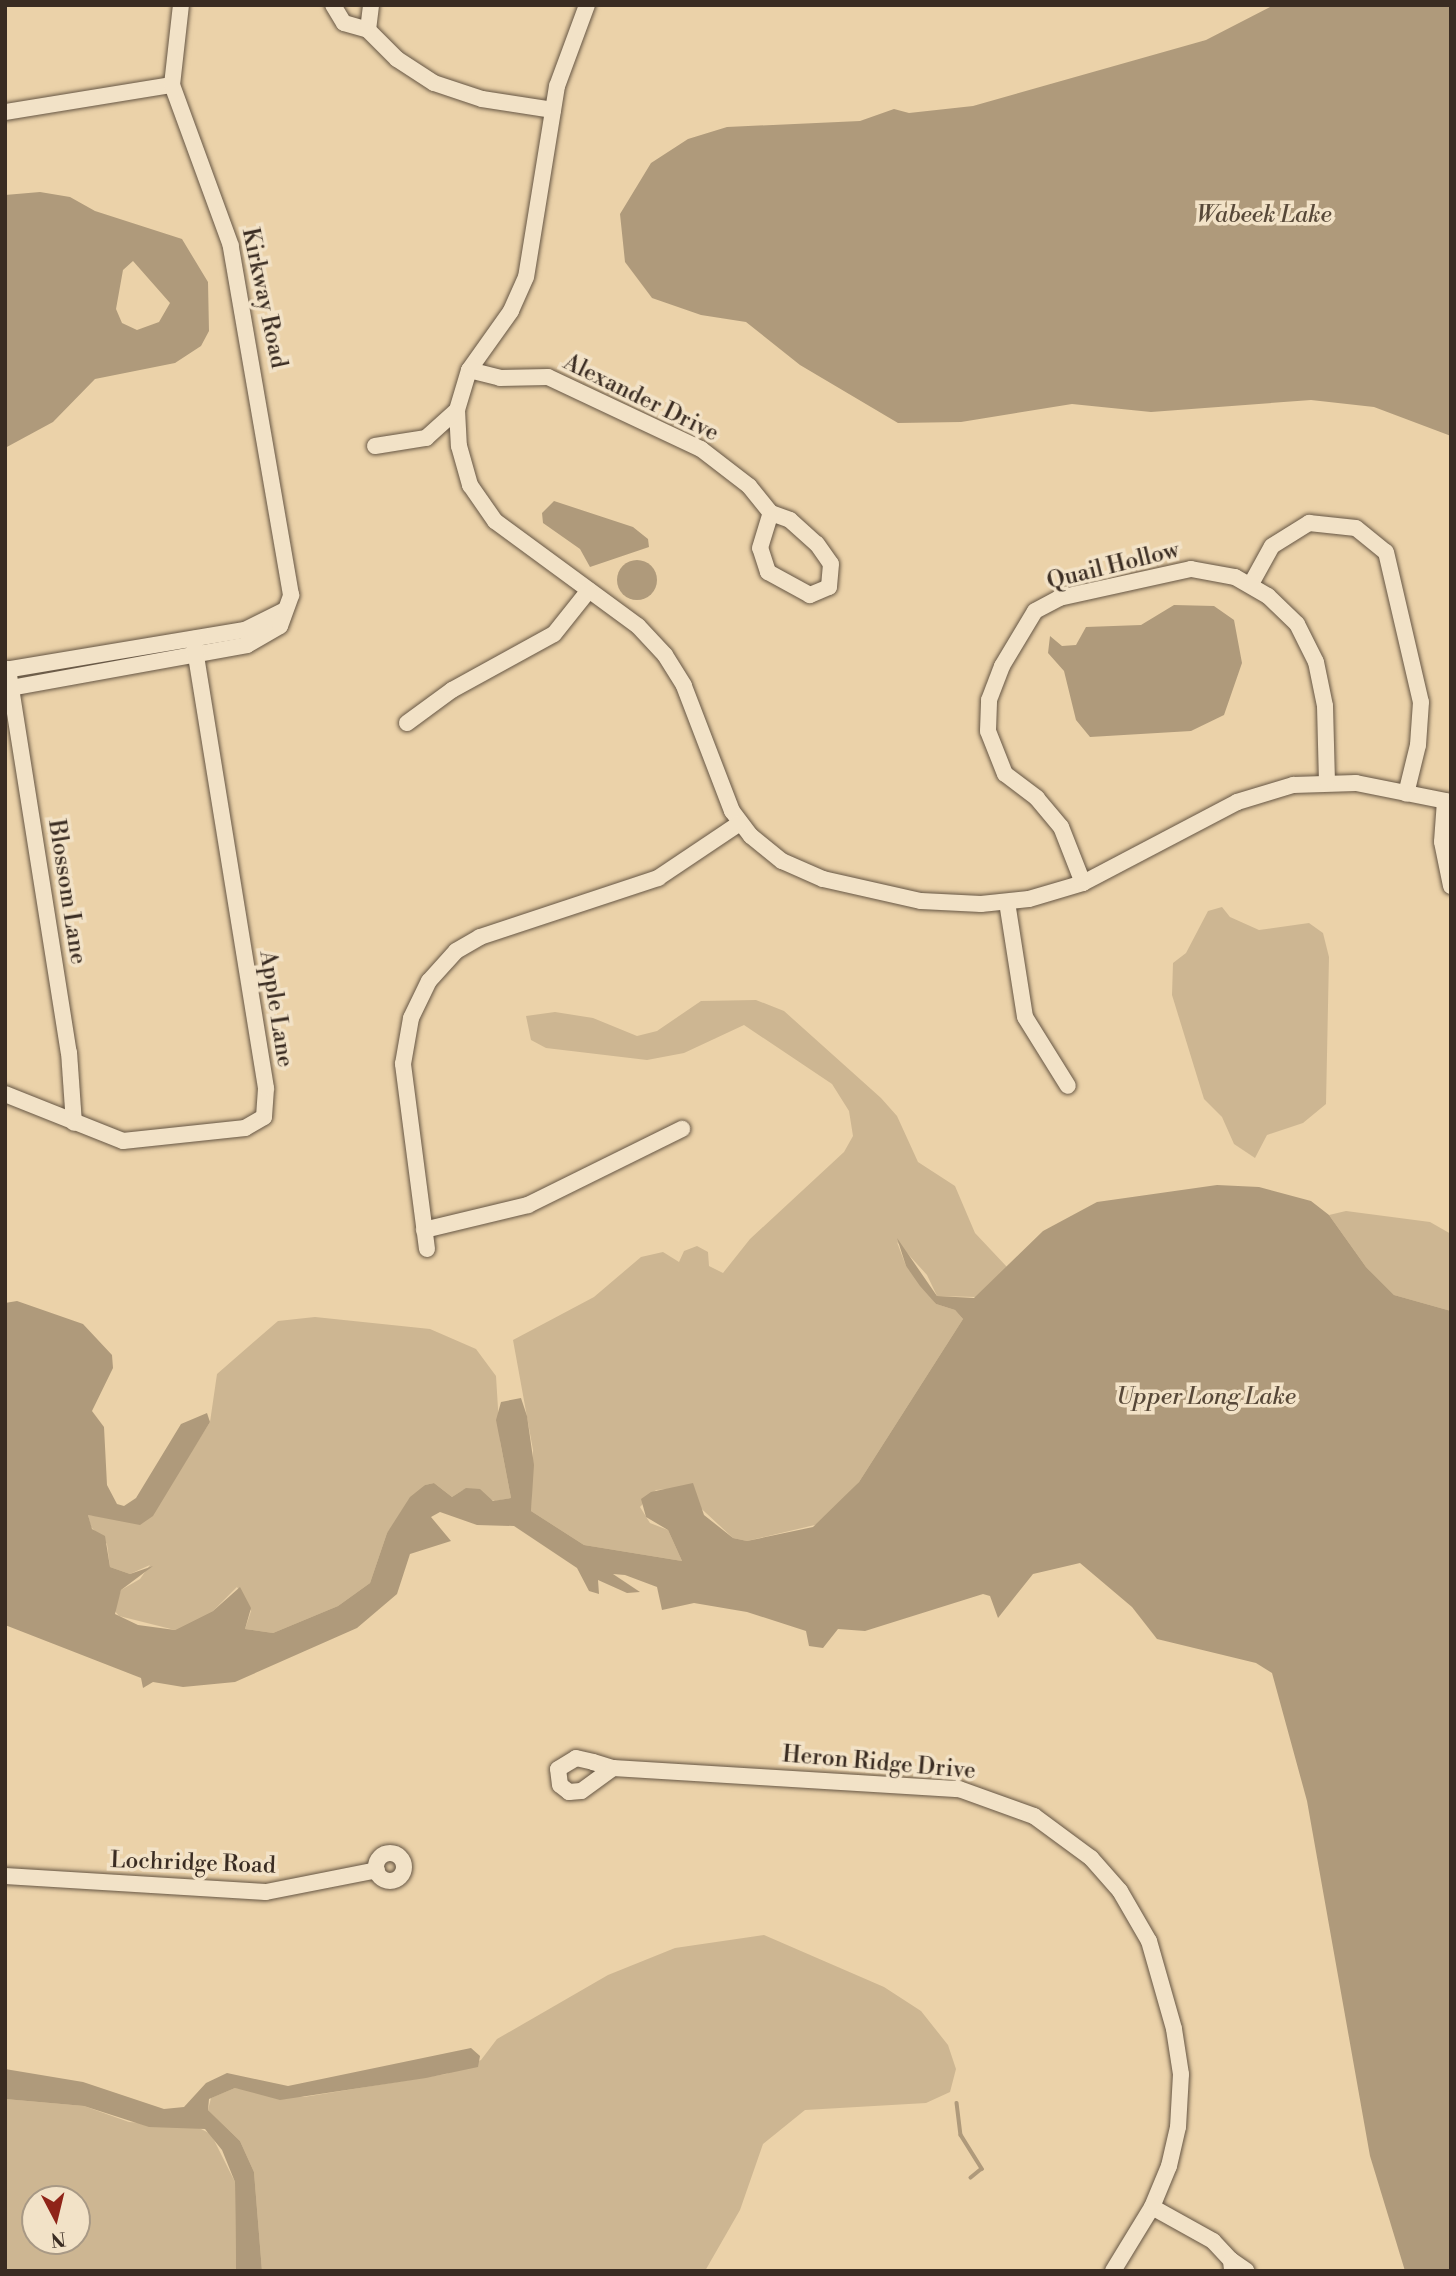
<!DOCTYPE html>
<html>
<head>
<meta charset="utf-8">
<style>
  body { margin:0 }
  #map { position:relative; width:1456px; height:2276px; overflow:hidden; background:#ebd2a9; font-family:"Libre Bodoni",serif }
  div>[style] { position:absolute }
  [style*='--x'] { left:calc(var(--x)*1px); top:calc(var(--y)*1px); width:calc(var(--w)*1px); rotate:calc(var(--a)*1deg) }
  .green>* { inset:0; background:#cdb692 }
  .water>* { inset:0; background:#af9a7b }
  .round { border-radius:50% }
  .stream>* { height:3.5px; margin:-1.75px; padding:0 1.75px; transform-origin:1.75px; border-radius:1.75px; background:#af9a7b }
  .roads { filter:drop-shadow(0 0 2px #665644) drop-shadow(0 0 2px #665644) }
  .minor>* { height:16px; margin:-8px; padding:0 8px; transform-origin:8px; border-radius:8px; background:#f2e2c7 }
  .minor>.ring { margin:-8px; padding:0; box-sizing:content-box; background:none; border:16px solid #f2e2c7; border-radius:50% }
  span { translate:-50% -50%; white-space:nowrap; text-align:center; line-height:1.15; -webkit-text-stroke:7px #f2e2c7; paint-order:stroke }
  .street-label { font-size:23px; color:#3a2c22 }
  .water-label { font-size:24px; color:#574838; font-style:italic }
  .frame { position:absolute; inset:0; border:7px solid #3a2c22; pointer-events:none }
  .north { position:absolute; left:21px; top:2185px; width:70px; height:70px; box-sizing:border-box; background:#f2e2c7; border:2px solid #a89985; border-radius:50%; rotate:173deg; font-size:19px; font-weight:700; line-height:28px; text-align:center; color:#3a2c22 }
  .north::after { content:''; display:block; margin:auto; width:24px; height:32px; background:#8f2418; clip-path:polygon(50% 0,100% 100%,50% 72%,0 100%) }
</style>
</head>
<body>
<div id="map">
  <div class="green">
    <i style="clip-path:polygon(1222px 907px,1230px 917px,1259px 930px,1309px 923px,1323px 933px,1329px 957px,1326px 1104px,1303px 1123px,1267px 1135px,1255px 1158px,1234px 1144px,1222px 1117px,1204px 1099px,1172px 995px,1173px 963px,1186px 953px,1208px 911px)"></i>
    <i style="clip-path:polygon(756px 1000px,784px 1011px,881px 1098px,897px 1116px,918px 1162px,955px 1186px,975px 1233px,1007px 1267px,976px 1297px,937px 1296px,927px 1275px,897px 1242px,906px 1266px,936px 1304px,955px 1310px,963px 1319px,859px 1482px,819px 1524px,747px 1541px,733px 1538px,679px 1488px,656px 1490px,640px 1507px,650px 1523px,668px 1530px,682px 1561px,584px 1545px,531px 1511px,533px 1450px,513px 1340px,594px 1297px,641px 1257px,663px 1252px,679px 1262px,684px 1251px,697px 1246px,708px 1252px,709px 1266px,723px 1273px,750px 1239px,844px 1152px,853px 1136px,849px 1111px,832px 1084px,744px 1025px,684px 1053px,647px 1060px,546px 1048px,531px 1040px,526px 1016px,555px 1012px,593px 1018px,637px 1036px,657px 1031px,701px 1001px)"></i>
    <i style="clip-path:polygon(1346px 1211px,1430px 1222px,1451px 1234px,1451px 1311px,1394px 1295px,1366px 1267px,1329px 1215px)"></i>
    <i style="clip-path:polygon(315px 1317px,430px 1329px,476px 1349px,496px 1376px,500px 1441px,511px 1498px,495px 1501px,463px 1490px,452px 1497px,434px 1483px,425px 1485px,387px 1533px,370px 1583px,338px 1606px,273px 1633px,245px 1629px,251px 1611px,237px 1587px,213px 1611px,175px 1630px,119px 1616px,114px 1610px,121px 1590px,140px 1579px,150px 1565px,130px 1574px,110px 1567px,107px 1544px,91px 1527px,88px 1515px,138px 1521px,158px 1505px,210px 1422px,217px 1374px,278px 1321px)"></i>
    <i style="clip-path:polygon(764px 1935px,884px 1987px,921px 2011px,948px 2045px,956px 2069px,950px 2092px,926px 2103px,805px 2110px,763px 2144px,740px 2210px,705px 2271px,262px 2271px,254px 2172px,240px 2141px,208px 2110px,211px 2098px,235px 2088px,304px 2097px,446px 2074px,481px 2060px,497px 2039px,608px 1975px,675px 1948px)"></i>
    <i style="clip-path:polygon(evenodd,5px 2099px,84px 2106px,129px 2122px,197px 2127px,211px 2134px,235px 2182px,236px 2271px,5px 2271px,5px 2099px,35px 2199px,77px 2199px,77px 2241px,35px 2241px,35px 2199px)"></i>
  </div>
  <div class="water">
    <i style="clip-path:polygon(1274px 5px,1451px 5px,1451px 436px,1374px 407px,1311px 400px,1151px 412px,1072px 404px,961px 422px,898px 423px,800px 365px,746px 322px,701px 315px,652px 298px,625px 262px,620px 214px,651px 163px,688px 139px,727px 127px,860px 121px,894px 109px,909px 113px,973px 106px,1206px 40px)"></i>
    <i style="clip-path:polygon(evenodd,40px 192px,70px 197px,95px 211px,182px 239px,208px 282px,209px 331px,201px 346px,175px 363px,95px 379px,53px 422px,5px 448px,5px 195px,40px 192px,133px 261px,170px 303px,159px 322px,137px 330px,122px 323px,116px 309px,123px 270px,133px 261px)"></i>
    <i style="clip-path:polygon(554px 501px,633px 527px,648px 539px,649px 547px,590px 567px,580px 549px,543px 523px,542px 513px)"></i>
    <i class="round" style="left:617px;top:560px;width:40px;height:40px"></i>
    <i style="clip-path:polygon(1174px 605px,1214px 606px,1234px 620px,1242px 663px,1224px 715px,1191px 731px,1090px 737px,1076px 720px,1064px 671px,1048px 653px,1050px 636px,1062px 646px,1076px 645px,1086px 627px,1141px 625px)"></i>
    <i style="clip-path:polygon(1217px 1185px,1259px 1187px,1311px 1201px,1329px 1215px,1366px 1267px,1394px 1295px,1451px 1311px,1451px 2271px,1405px 2271px,1370px 2156px,1307px 1801px,1272px 1673px,1256px 1663px,1157px 1639px,1132px 1607px,1080px 1563px,1033px 1574px,998px 1618px,990px 1596px,983px 1594px,865px 1631px,838px 1629px,823px 1648px,809px 1646px,806px 1631px,747px 1612px,694px 1603px,662px 1610px,657px 1587px,625px 1575px,613px 1574px,640px 1592px,627px 1593px,598px 1580px,599px 1594px,589px 1591px,577px 1568px,514px 1526px,477px 1525px,440px 1512px,431px 1517px,451px 1541px,410px 1554px,397px 1594px,357px 1628px,235px 1682px,183px 1687px,153px 1682px,143px 1688px,141px 1678px,5px 1625px,5px 1303px,17px 1301px,83px 1324px,112px 1355px,113px 1368px,92px 1411px,104px 1427px,107px 1485px,117px 1504px,124px 1506px,136px 1498px,181px 1424px,207px 1413px,210px 1422px,153px 1516px,140px 1525px,88px 1515px,92px 1529px,105px 1536px,110px 1567px,130px 1574px,153px 1566px,121px 1590px,115px 1614px,138px 1625px,175px 1630px,213px 1611px,240px 1587px,251px 1608px,245px 1629px,273px 1633px,338px 1606px,370px 1583px,387px 1533px,410px 1497px,425px 1485px,434px 1483px,452px 1497px,466px 1488px,480px 1489px,493px 1501px,511px 1498px,496px 1420px,501px 1402px,521px 1398px,527px 1416px,534px 1465px,531px 1511px,584px 1545px,682px 1561px,668px 1530px,646px 1517px,641px 1499px,651px 1492px,693px 1483px,704px 1515px,733px 1538px,747px 1541px,813px 1527px,859px 1482px,963px 1319px,955px 1310px,936px 1304px,920px 1286px,906px 1266px,897px 1238px,937px 1296px,974px 1298px,1043px 1231px,1097px 1202px)"></i>
    <i style="clip-path:polygon(471px 2048px,480px 2056px,478px 2067px,426px 2078px,280px 2100px,235px 2088px,209px 2099px,208px 2110px,240px 2141px,254px 2172px,262px 2271px,236px 2271px,235px 2182px,222px 2150px,205px 2129px,149px 2127px,84px 2106px,5px 2099px,5px 2069px,83px 2082px,164px 2109px,184px 2107px,206px 2083px,227px 2073px,288px 2086px)"></i>
  </div>
  <div class="stream">
    <i style="--x:957;--y:2103;--w:32;--a:83"></i>
    <i style="--x:961;--y:2135;--w:40;--a:58"></i>
    <i style="--x:982;--y:2169;--w:14;--a:141"></i>
  </div>
  <div class="roads">
    <div class="minor">
      <i style="--x:333;--y:5;--w:21;--a:59"></i>
      <i style="--x:344;--y:23;--w:25;--a:16"></i>
      <i style="--x:368;--y:30;--w:41;--a:45"></i>
      <i style="--x:397;--y:59;--w:44;--a:33"></i>
      <i style="--x:434;--y:83;--w:51;--a:18.4"></i>
      <i style="--x:482;--y:99;--w:72;--a:8.8"></i>
      <i style="--x:587;--y:5;--w:86;--a:110.3"></i>
      <i style="--x:557;--y:86;--w:193;--a:99.2"></i>
      <i style="--x:526;--y:277;--w:37;--a:114"></i>
      <i style="--x:511;--y:311;--w:72;--a:125.4"></i>
      <i style="--x:469;--y:370;--w:42;--a:106.7"></i>
      <i style="--x:457;--y:410;--w:36;--a:87"></i>
      <i style="--x:459;--y:446;--w:41;--a:74.2"></i>
      <i style="--x:470;--y:485;--w:44;--a:55.2"></i>
      <i style="--x:495;--y:521;--w:177;--a:36.3"></i>
      <i style="--x:638;--y:626;--w:40;--a:47"></i>
      <i style="--x:665;--y:655;--w:36;--a:58"></i>
      <i style="--x:684;--y:686;--w:134;--a:69"></i>
      <i style="--x:732;--y:811;--w:31;--a:53"></i>
      <i style="--x:751;--y:836;--w:40;--a:39"></i>
      <i style="--x:782;--y:861;--w:45;--a:23.7"></i>
      <i style="--x:823;--y:879;--w:100;--a:12.7"></i>
      <i style="--x:921;--y:901;--w:60;--a:2.9"></i>
      <i style="--x:981;--y:904;--w:48;--a:-5.9"></i>
      <i style="--x:1029;--y:899;--w:56;--a:-16.5"></i>
      <i style="--x:1083;--y:883;--w:174;--a:-27.7"></i>
      <i style="--x:1237;--y:802;--w:59;--a:-16.9"></i>
      <i style="--x:1293;--y:785;--w:63;--a:-1.8"></i>
      <i style="--x:1356;--y:783;--w:97;--a:11.3"></i>
      <i style="--x:368;--y:30;--w:25;--a:-83"></i>
      <i style="--x:5;--y:112;--w:169;--a:-9.2"></i>
      <i style="--x:469;--y:370;--w:32;--a:14"></i>
      <i style="--x:500;--y:378;--w:48;--a:-1.2"></i>
      <i style="--x:548;--y:377;--w:169;--a:25.2"></i>
      <i style="--x:701;--y:449;--w:61;--a:37.6"></i>
      <i style="--x:749;--y:486;--w:35;--a:51"></i>
      <i style="--x:771;--y:513;--w:20;--a:20"></i>
      <i style="--x:790;--y:520;--w:36;--a:42"></i>
      <i style="--x:817;--y:544;--w:24;--a:55"></i>
      <i style="--x:831;--y:564;--w:23;--a:95"></i>
      <i style="--x:829;--y:587;--w:21;--a:157"></i>
      <i style="--x:810;--y:595;--w:48;--a:-151.3"></i>
      <i style="--x:768;--y:572;--w:25;--a:-108"></i>
      <i style="--x:760;--y:548;--w:37;--a:-73"></i>
      <i style="--x:375;--y:446;--w:52;--a:-8.9"></i>
      <i style="--x:426;--y:438;--w:42;--a:-42.1"></i>
      <i style="--x:1251;--y:584;--w:43;--a:-61.1"></i>
      <i style="--x:1272;--y:546;--w:44;--a:-31.9"></i>
      <i style="--x:1309;--y:523;--w:47;--a:6.1"></i>
      <i style="--x:1356;--y:528;--w:38;--a:39"></i>
      <i style="--x:1386;--y:552;--w:154;--a:76.9"></i>
      <i style="--x:1421;--y:702;--w:43;--a:94"></i>
      <i style="--x:1418;--y:745;--w:50;--a:103.8"></i>
      <i style="--x:8;--y:669;--w:388;--a:81"></i>
      <i style="--x:69;--y:1052;--w:71;--a:86"></i>
      <i style="--x:5;--y:670;--w:243;--a:-9.5"></i>
      <i style="--x:245;--y:630;--w:45;--a:-26.6"></i>
      <i style="--x:5;--y:689;--w:246;--a:-10.3"></i>
      <i style="--x:247;--y:645;--w:38;--a:-30"></i>
      <i style="--x:280;--y:626;--w:33;--a:-70"></i>
      <i style="--x:291;--y:595;--w:354;--a:-99.8"></i>
      <i style="--x:231;--y:246;--w:171;--a:-110.1"></i>
      <i style="--x:172;--y:85;--w:81;--a:-83.6"></i>
      <i style="--x:407;--y:723;--w:56;--a:-36.3"></i>
      <i style="--x:452;--y:690;--w:116;--a:-28.8"></i>
      <i style="--x:554;--y:634;--w:56;--a:-51.5"></i>
      <i style="--x:1445;--y:801;--w:41;--a:94.2"></i>
      <i style="--x:1442;--y:842;--w:45;--a:78.4"></i>
      <i style="--x:1083;--y:883;--w:60;--a:-111.4"></i>
      <i style="--x:1061;--y:827;--w:38;--a:-130"></i>
      <i style="--x:1037;--y:798;--w:40;--a:-143"></i>
      <i style="--x:1005;--y:774;--w:46;--a:-111.6"></i>
      <i style="--x:988;--y:731;--w:31;--a:-88"></i>
      <i style="--x:989;--y:700;--w:36;--a:-69"></i>
      <i style="--x:1002;--y:666;--w:64;--a:-59"></i>
      <i style="--x:1035;--y:611;--w:27;--a:-28"></i>
      <i style="--x:1059;--y:598;--w:135;--a:-12.4"></i>
      <i style="--x:1191;--y:569;--w:45;--a:10.3"></i>
      <i style="--x:1235;--y:577;--w:38;--a:30"></i>
      <i style="--x:1268;--y:596;--w:40;--a:44"></i>
      <i style="--x:1297;--y:624;--w:42;--a:63.4"></i>
      <i style="--x:1316;--y:662;--w:45;--a:78.4"></i>
      <i style="--x:1325;--y:706;--w:75;--a:88.5"></i>
      <i style="--x:1007;--y:902;--w:116;--a:81.1"></i>
      <i style="--x:1025;--y:1017;--w:81;--a:58.1"></i>
      <i style="--x:5;--y:1094;--w:127;--a:21.7"></i>
      <i style="--x:123;--y:1141;--w:123;--a:-6.1"></i>
      <i style="--x:245;--y:1128;--w:22;--a:-30"></i>
      <i style="--x:264;--y:1117;--w:29;--a:-86"></i>
      <i style="--x:266;--y:1088;--w:455;--a:-99.2"></i>
      <i style="--x:424;--y:1230;--w:107;--a:-13.5"></i>
      <i style="--x:528;--y:1205;--w:172;--a:-26.3"></i>
      <i style="--x:427;--y:1249;--w:187;--a:-97.4"></i>
      <i style="--x:403;--y:1064;--w:47;--a:-80.1"></i>
      <i style="--x:411;--y:1018;--w:41;--a:-64.1"></i>
      <i style="--x:429;--y:981;--w:40;--a:-48"></i>
      <i style="--x:456;--y:951;--w:28;--a:-30"></i>
      <i style="--x:480;--y:937;--w:188;--a:-18.3"></i>
      <i style="--x:658;--y:878;--w:99;--a:-33.9"></i>
      <i style="--x:576;--y:1758;--w:17;--a:13"></i>
      <i style="--x:593;--y:1762;--w:21;--a:17"></i>
      <i style="--x:613;--y:1768;--w:39;--a:144"></i>
      <i style="--x:581;--y:1791;--w:12;--a:175"></i>
      <i style="--x:569;--y:1792;--w:11;--a:-142"></i>
      <i style="--x:560;--y:1785;--w:16;--a:-97"></i>
      <i style="--x:558;--y:1769;--w:21;--a:-31"></i>
      <i style="--x:613;--y:1768;--w:347;--a:3.5"></i>
      <i style="--x:959;--y:1789;--w:80;--a:19.8"></i>
      <i style="--x:1034;--y:1816;--w:71;--a:36.4"></i>
      <i style="--x:1091;--y:1858;--w:44;--a:48.7"></i>
      <i style="--x:1120;--y:1891;--w:58;--a:59.9"></i>
      <i style="--x:1149;--y:1941;--w:91;--a:74.1"></i>
      <i style="--x:1174;--y:2029;--w:46;--a:81.2"></i>
      <i style="--x:1181;--y:2074;--w:53;--a:93.2"></i>
      <i style="--x:1178;--y:2127;--w:40;--a:103"></i>
      <i style="--x:1169;--y:2166;--w:44;--a:112.5"></i>
      <i style="--x:1152;--y:2207;--w:75;--a:121.4"></i>
      <i class="ring" style="left:376px;top:1853px;width:12px;height:12px"></i>
      <i style="--x:5;--y:1876;--w:261;--a:3.5"></i>
      <i style="--x:266;--y:1892;--w:113;--a:-11.2"></i>
      <i style="--x:1152;--y:2207;--w:70;--a:29.1"></i>
      <i style="--x:1213;--y:2241;--w:26;--a:47"></i>
      <i style="--x:1232;--y:2270;--w:10;--a:-96"></i>
      <i style="--x:1231;--y:2260;--w:19;--a:35"></i>
    </div>
  </div>
  <div class="street-label">
    <span style="left:264px;top:298px;rotate:78deg">Kirkway Road</span>
    <span style="left:641px;top:398px;rotate:26deg">Alexander Drive</span>
    <span style="left:1113px;top:566px;rotate:-14deg">Quail Hollow</span>
    <span style="left:67px;top:892px;rotate:81deg">Blossom Lane</span>
    <span style="left:276px;top:1009px;rotate:81deg">Apple Lane</span>
    <span style="left:879px;top:1763px;rotate:5deg">Heron Ridge Drive</span>
    <span style="left:193px;top:1863px;rotate:2deg">Lochridge Road</span>
  </div>
  <div class="water-label">
    <span style="left:1264px;top:216px">Wabeek Lake</span>
    <span style="left:1206px;top:1398px">Upper Long Lake</span>
  </div>
  <div class="frame"></div>
  <div class="north">N</div>
</div>
</body>
</html>
